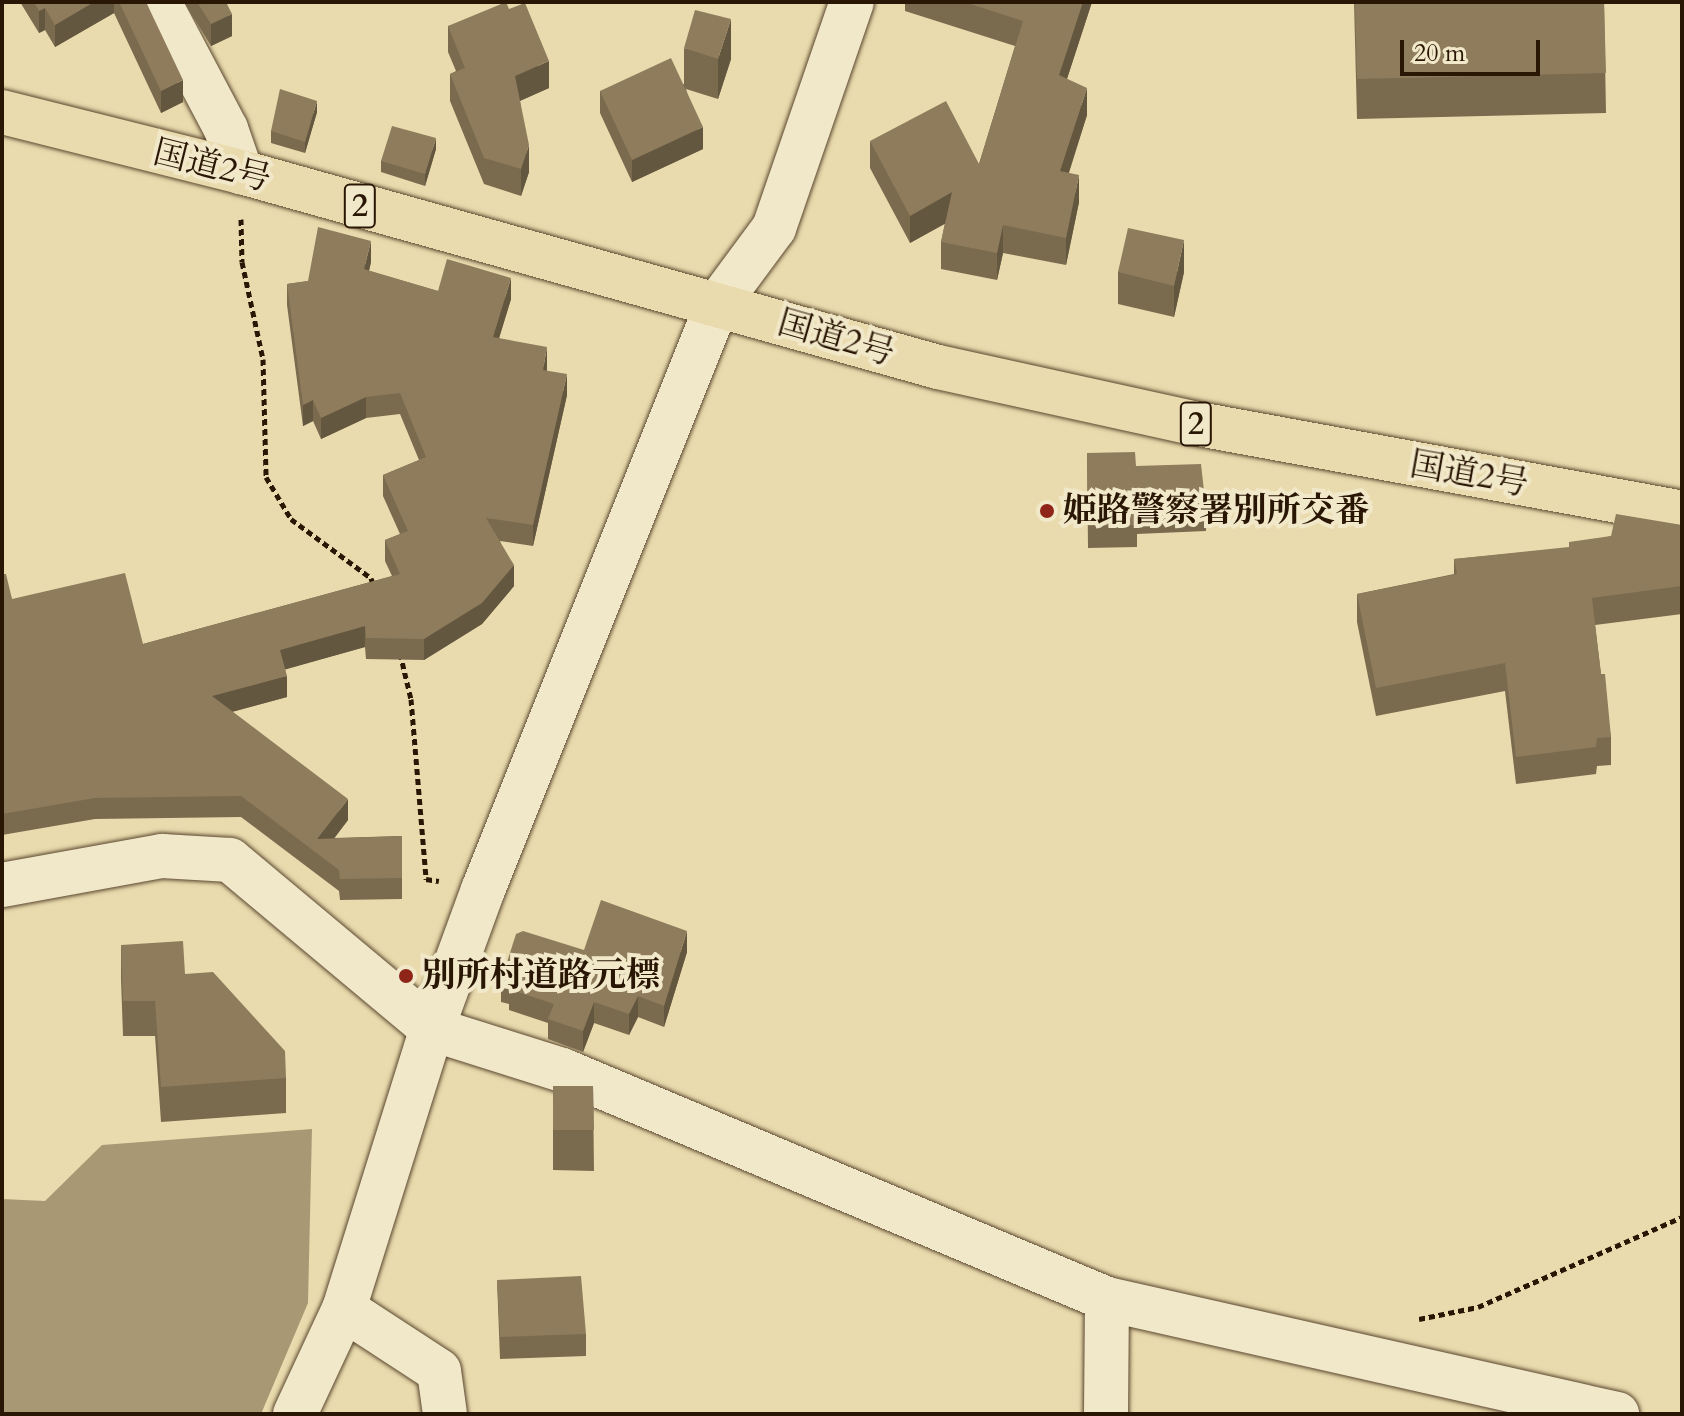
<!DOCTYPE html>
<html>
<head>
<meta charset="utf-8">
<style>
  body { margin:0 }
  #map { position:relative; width:1684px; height:1416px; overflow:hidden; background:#eadbae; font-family:Cardo,"Noto Serif JP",serif }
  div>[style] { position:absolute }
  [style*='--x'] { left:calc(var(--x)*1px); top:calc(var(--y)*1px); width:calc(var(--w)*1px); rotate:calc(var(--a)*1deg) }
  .water>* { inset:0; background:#a99874 }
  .path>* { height:5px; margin-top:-2.5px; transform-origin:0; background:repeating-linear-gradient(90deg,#2a1604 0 6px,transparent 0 10px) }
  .roads { filter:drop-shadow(0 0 2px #5a472e) drop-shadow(0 0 2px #5a472e) }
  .minor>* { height:44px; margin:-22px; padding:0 22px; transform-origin:22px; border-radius:22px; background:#f1e8ca }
  .tertiary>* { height:44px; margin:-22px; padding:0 22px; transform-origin:22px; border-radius:22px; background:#f1e8ca }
  .trunk>* { height:44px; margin:-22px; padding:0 22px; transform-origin:22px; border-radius:22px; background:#eadbae }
  .wall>* { inset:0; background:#7a6b4f }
  .shaded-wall>* { inset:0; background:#635740 }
  .building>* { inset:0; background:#8e7c5c }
  .dots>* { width:22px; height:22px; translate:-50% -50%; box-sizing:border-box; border:4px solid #f1e8ca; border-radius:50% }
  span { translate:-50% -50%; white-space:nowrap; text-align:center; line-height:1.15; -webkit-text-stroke:8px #f1e8ca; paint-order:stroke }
  .shield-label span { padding:2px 6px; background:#f1e8ca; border:2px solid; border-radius:6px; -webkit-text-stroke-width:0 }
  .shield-label { font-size:32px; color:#2a1604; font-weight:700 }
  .street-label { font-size:34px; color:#2a1604 }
  .poi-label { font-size:34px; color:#2a1604; font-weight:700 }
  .left { translate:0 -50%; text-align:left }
  .frame { position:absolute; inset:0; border:4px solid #2a1604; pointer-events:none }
  .scale { position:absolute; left:1400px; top:40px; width:140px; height:36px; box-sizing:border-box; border:4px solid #2a1604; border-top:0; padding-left:10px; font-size:24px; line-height:28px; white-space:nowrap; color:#2a1604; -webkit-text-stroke:6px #f1e8ca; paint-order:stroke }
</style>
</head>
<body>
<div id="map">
  <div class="water">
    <i style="clip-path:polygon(312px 1129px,308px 1303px,261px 1414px,2px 1414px,2px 1199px,45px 1201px,102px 1145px)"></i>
  </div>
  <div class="path">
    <i style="--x:241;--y:219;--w:43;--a:88.7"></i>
    <i style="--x:242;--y:262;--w:99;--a:77.8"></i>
    <i style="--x:263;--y:359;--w:118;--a:88.5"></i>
    <i style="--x:266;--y:477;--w:49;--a:59.2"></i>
    <i style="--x:291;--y:519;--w:99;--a:36.4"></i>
    <i style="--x:371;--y:578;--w:9;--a:72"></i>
    <i style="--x:400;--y:653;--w:47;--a:76.6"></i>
    <i style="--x:411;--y:699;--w:181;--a:85.2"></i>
    <i style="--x:426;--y:879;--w:13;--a:9"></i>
    <i style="--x:1419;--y:1319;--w:60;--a:-11.5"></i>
    <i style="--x:1478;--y:1307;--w:223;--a:-23.8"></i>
  </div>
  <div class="roads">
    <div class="minor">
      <i style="--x:159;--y:2;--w:144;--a:62.2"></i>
      <i style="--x:226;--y:129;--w:46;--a:70.8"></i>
      <i style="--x:2;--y:885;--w:163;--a:-10.3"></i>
      <i style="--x:162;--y:856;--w:68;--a:3.4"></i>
      <i style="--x:230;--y:860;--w:263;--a:39.9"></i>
      <i style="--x:432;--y:1029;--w:136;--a:17.5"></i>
      <i style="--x:562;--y:1070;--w:591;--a:22.79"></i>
      <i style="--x:1107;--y:1299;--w:523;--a:12.71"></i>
      <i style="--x:344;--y:1309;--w:113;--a:33.1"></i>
      <i style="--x:439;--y:1371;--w:43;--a:82.1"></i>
      <i style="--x:1106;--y:1414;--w:115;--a:-89.5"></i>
    </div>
    <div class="tertiary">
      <i style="--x:295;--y:1414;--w:116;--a:-65"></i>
      <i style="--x:344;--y:1309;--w:294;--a:-72.6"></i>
      <i style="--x:432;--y:1029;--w:148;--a:-69.9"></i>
      <i style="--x:483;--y:890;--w:630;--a:-68.2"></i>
      <i style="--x:717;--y:305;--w:96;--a:-53.5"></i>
      <i style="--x:774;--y:228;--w:239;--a:-71"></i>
    </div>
    <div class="trunk">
      <i style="--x:2;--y:112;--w:246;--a:14.1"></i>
      <i style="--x:241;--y:172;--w:724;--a:15.63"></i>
      <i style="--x:938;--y:367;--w:261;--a:12.4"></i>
      <i style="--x:1193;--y:423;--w:497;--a:10.4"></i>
    </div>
  </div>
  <div class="wall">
    <i style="clip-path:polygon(20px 2px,146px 2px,183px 102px,161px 113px,114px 13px,55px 47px,45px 30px,39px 33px)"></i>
    <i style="clip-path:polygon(184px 2px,226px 2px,232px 36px,211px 46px)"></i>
    <i style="clip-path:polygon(905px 2px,1092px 2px,1067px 79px,1087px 115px,1069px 173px,1079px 202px,1066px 265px,1003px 253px,997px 280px,941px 269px,941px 242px,945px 223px,910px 243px,870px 168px,870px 141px,979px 164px,1015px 46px,905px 11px)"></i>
    <i style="clip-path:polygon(1354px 2px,1604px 2px,1606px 113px,1357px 119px)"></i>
    <i style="clip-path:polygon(509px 9px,549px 88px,520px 101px,529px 172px,521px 196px,484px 184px,450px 101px,450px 74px,456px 71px,448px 52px,448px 26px)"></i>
    <i style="clip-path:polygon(684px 48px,731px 59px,718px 99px,686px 89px,703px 149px,632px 182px,600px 113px,600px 91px,684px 84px)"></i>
    <i style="clip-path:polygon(317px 112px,305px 153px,271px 143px,271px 131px)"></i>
    <i style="clip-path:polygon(436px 149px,425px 186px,381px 172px,381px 161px)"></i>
    <i style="clip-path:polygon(371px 262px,369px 271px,438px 291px,511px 299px,499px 338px,547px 368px,547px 371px,567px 395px,533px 546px,500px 541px,514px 586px,482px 624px,424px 660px,366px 659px,365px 647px,285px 669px,287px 697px,232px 712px,348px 820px,334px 838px,402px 836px,402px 899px,340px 900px,339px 891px,241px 817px,95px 819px,2px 835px,2px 574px,12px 599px,143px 644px,392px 576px,385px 561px,385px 540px,400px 534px,383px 496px,383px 475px,419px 460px,400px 414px,366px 418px,321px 439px,313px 421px,303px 426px,287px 305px,287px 284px,308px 281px)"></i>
    <i style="clip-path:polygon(1118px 272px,1184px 272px,1174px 317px,1118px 304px)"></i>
    <i style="clip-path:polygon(1087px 453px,1136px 466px,1206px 509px,1206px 531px,1137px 534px,1137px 547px,1088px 548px)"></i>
    <i style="clip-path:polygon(1682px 525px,1682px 614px,1595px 625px,1601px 674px,1611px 737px,1611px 765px,1597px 766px,1596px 774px,1516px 784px,1505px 691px,1376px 716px,1357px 622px,1357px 594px,1454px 574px,1454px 559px,1569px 548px,1611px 536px)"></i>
    <i style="clip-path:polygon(121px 945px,185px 974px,286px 1078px,286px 1113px,161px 1122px,155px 1036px,123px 1036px,121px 979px)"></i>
    <i style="clip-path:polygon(584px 950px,687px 952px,664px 1027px,638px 1017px,629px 1035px,594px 1023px,583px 1052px,548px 1039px,548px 1023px,509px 1010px,509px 1004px,501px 1002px,501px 981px)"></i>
    <i style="clip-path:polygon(553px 1086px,593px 1086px,594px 1171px,553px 1170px)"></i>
    <i style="clip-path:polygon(497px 1280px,586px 1334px,586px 1356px,500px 1359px)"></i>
  </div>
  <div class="shaded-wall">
    <i style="clip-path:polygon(94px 2px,114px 2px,114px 13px,55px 47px,55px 25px)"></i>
    <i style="clip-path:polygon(1083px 2px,1092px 2px,1059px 103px,1059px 75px)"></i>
    <i style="clip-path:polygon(45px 8px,45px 30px,39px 33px,39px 11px)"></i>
    <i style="clip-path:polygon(232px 14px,232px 36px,211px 46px,211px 24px)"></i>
    <i style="clip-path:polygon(731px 19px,731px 59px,718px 99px,718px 59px)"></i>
    <i style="clip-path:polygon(549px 61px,549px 88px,515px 103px,515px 76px)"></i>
    <i style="clip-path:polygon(183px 80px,183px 102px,161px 113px,161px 91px)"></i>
    <i style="clip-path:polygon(1087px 88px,1087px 115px,1060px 199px,1060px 171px)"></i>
    <i style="clip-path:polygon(317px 101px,317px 112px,305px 153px,305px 142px)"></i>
    <i style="clip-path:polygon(703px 127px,703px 149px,632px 182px,632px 160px)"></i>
    <i style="clip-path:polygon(436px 138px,436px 149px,425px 186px,425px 174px)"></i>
    <i style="clip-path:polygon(529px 145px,529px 172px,521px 196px,521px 169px)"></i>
    <i style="clip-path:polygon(1079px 175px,1079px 202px,1066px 265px,1066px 238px)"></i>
    <i style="clip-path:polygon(952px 192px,952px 220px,910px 243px,910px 216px)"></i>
    <i style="clip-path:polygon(1003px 225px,1003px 253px,997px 280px,997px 253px)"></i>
    <i style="clip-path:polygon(1184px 240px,1184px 272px,1174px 317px,1174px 286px)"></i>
    <i style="clip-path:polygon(371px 241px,371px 262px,364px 290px,364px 269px)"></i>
    <i style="clip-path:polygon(511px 278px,511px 299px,493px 358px,493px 337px)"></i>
    <i style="clip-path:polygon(547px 347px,547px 368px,543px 391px,543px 370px)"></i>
    <i style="clip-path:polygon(567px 374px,567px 395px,533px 546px,533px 525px)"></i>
    <i style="clip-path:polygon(366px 397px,366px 418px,321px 439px,321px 418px)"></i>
    <i style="clip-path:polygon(313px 400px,313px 421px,303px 426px,303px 405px)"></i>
    <i style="clip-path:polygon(514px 565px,514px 586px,482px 624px,424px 660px,424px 639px)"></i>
    <i style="clip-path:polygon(365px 626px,365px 647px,280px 671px,280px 650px)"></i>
    <i style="clip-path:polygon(287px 676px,287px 697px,212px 717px,212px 696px)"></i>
    <i style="clip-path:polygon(348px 799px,348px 820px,321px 856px,317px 839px)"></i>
    <i style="clip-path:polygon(687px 931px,687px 952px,664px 1027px,664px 1006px)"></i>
    <i style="clip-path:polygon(638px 996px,638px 1017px,629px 1035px,629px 1014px)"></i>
    <i style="clip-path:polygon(594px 1002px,594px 1023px,583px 1052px,583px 1031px)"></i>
  </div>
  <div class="building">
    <i style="clip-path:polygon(34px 2px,94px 2px,55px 25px,45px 8px,39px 11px)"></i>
    <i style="clip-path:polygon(119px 2px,146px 2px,183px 80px,161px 91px)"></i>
    <i style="clip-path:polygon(197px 2px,226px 2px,232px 14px,211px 24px)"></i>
    <i style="clip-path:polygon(506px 2px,509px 9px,525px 3px,549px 61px,515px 76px,529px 145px,521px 169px,484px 158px,450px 74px,465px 68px,448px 26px)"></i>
    <i style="clip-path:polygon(964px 2px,1083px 2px,1059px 75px,1087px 88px,1060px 171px,1079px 175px,1066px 238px,1003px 225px,997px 253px,941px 242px,952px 192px,910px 216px,870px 141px,946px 101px,979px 164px,1023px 21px)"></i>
    <i style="clip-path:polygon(1355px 2px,1604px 2px,1606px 73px,1357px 79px)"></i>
    <i style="clip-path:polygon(695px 10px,731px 19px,718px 59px,684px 48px)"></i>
    <i style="clip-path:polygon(671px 58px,703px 127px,632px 160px,600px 91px)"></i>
    <i style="clip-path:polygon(280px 89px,317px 101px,305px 142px,271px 131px)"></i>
    <i style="clip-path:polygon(392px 126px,436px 138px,425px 174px,381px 161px)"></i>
    <i style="clip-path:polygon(318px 227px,371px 241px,364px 269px,438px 291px,447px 259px,511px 278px,493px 337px,547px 347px,543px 370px,567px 374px,533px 525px,486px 518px,514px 565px,482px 603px,424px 639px,366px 638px,365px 626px,280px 650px,287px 676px,212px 696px,348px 799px,317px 839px,402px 836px,402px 878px,340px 879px,339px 870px,241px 796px,95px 798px,2px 814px,2px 574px,6px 574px,12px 599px,125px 573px,143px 644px,400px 574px,385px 540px,408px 531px,383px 475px,426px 457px,400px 393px,366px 397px,321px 418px,313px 400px,303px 405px,287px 284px,308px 281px)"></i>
    <i style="clip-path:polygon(1128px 228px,1184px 240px,1174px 286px,1118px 272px)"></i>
    <i style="clip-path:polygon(1135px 452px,1136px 466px,1201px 464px,1206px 509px,1137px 512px,1137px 525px,1088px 526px,1087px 453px)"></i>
    <i style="clip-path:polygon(1616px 514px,1682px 525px,1682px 586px,1592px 598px,1601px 674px,1605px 674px,1611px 737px,1597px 738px,1596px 747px,1516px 757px,1505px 663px,1376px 688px,1357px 594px,1457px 574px,1454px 559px,1569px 547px,1569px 542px,1611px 536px)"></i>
    <i style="clip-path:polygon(601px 900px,687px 931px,664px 1006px,638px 996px,629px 1014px,594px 1002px,583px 1031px,548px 1019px,554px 1004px,509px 989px,511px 984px,501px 981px,516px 934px,523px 931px,584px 950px)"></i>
    <i style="clip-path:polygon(183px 941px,185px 974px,213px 972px,285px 1051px,286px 1078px,161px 1087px,155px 1001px,123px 1001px,121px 945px)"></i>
    <i style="clip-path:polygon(553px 1086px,593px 1086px,594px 1130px,553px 1130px)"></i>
    <i style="clip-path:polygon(581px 1276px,586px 1334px,500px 1337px,497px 1280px)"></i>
  </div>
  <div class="dots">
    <i style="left:1047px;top:511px;background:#8f2418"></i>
    <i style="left:406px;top:976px;background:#8f2418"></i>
  </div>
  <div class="shield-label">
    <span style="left:360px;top:206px">2</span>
    <span style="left:1196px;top:424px">2</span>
  </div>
  <div class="street-label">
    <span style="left:212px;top:166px;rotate:14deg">国道2号</span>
    <span style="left:836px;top:338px;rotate:16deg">国道2号</span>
    <span style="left:1469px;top:474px;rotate:10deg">国道2号</span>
  </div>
  <div class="poi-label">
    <span class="left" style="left:1063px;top:511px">姫路警察署別所交番</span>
    <span class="left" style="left:422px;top:976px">別所村道路元標</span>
  </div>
  <div class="frame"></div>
  <div class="scale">20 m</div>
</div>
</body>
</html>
